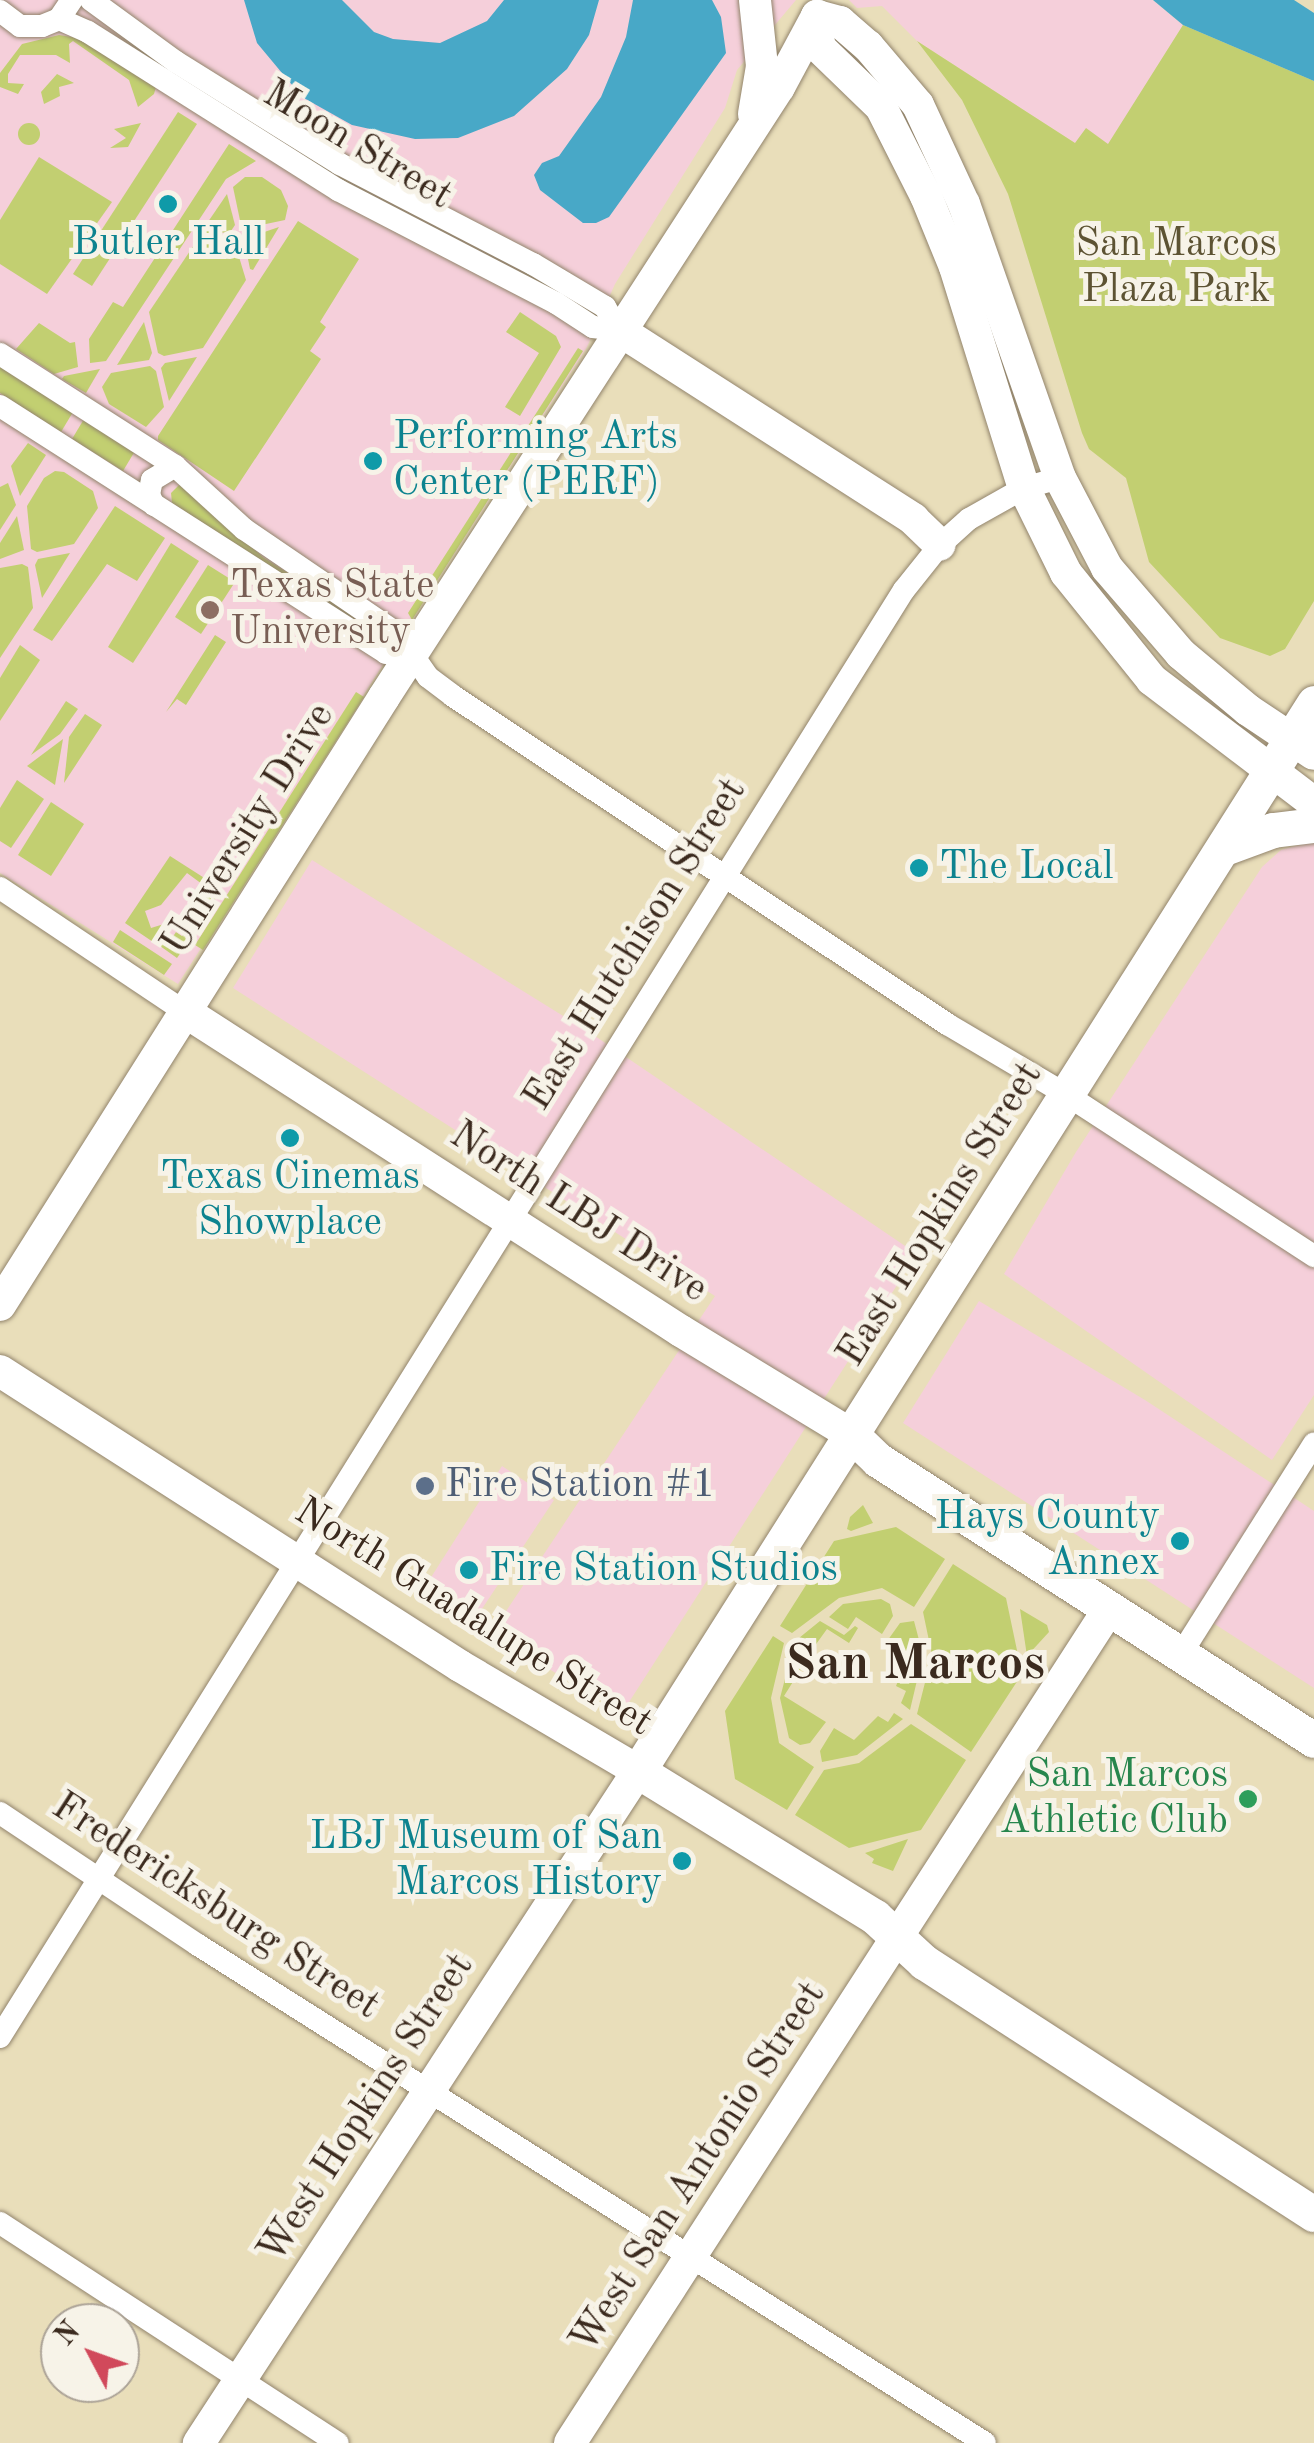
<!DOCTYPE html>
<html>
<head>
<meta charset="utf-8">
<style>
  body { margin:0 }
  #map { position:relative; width:1314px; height:2443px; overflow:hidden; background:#e9deba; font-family:"Old Standard TT",serif }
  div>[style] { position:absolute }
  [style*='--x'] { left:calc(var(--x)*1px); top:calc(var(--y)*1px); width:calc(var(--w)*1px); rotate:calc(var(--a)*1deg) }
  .built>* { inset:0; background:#f5cfda }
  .green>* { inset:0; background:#c2cf71 }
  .round { border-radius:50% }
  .water>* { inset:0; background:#48a8c7 }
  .roads { filter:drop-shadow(0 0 2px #92846c) drop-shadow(0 0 2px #92846c) }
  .street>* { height:22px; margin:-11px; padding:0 11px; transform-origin:11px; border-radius:11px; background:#fff }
  .secondary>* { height:32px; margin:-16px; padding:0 16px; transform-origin:16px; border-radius:16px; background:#fff }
  .primary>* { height:35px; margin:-17.5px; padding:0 17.5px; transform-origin:17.5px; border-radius:17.5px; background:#fff }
  .dots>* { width:28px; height:28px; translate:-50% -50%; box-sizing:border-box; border:5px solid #f7f3e8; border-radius:50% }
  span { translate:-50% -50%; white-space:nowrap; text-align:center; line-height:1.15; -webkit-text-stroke:10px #f7f3e8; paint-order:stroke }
  .street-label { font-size:40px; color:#3b2a1e }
  .culture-label { font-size:40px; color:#0d838f }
  .left { translate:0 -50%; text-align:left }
  .right { translate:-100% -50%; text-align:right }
  .park-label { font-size:40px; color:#5d5333 }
  .education-label { font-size:40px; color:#785e54 }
  .service-label { font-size:40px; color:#4e5e75 }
  .leisure-label { font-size:40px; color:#27864d }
  .district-label { font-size:50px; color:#3b2a1e; font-weight:700 }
  .north { position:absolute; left:40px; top:2303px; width:100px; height:100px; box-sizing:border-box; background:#f7f3e8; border:2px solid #aca397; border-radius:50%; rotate:311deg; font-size:28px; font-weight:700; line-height:40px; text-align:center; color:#3b2a1e }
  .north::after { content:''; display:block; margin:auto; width:35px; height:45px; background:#d1495b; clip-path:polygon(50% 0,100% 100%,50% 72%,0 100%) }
</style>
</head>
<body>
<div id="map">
  <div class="built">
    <i style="clip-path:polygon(0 0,796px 0,737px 70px,725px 108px,615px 284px,587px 347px,178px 984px,0 873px)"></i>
    <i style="clip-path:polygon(849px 0,1153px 0,1183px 25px,1109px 144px,1075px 143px,917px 41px,882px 6px,857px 8px)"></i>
    <i style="clip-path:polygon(1314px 841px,1314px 1395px,1272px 1460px,1004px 1274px,1076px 1152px,1262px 867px,1281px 850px)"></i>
    <i style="clip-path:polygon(312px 860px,589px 1032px,917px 1254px,622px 1713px,491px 1634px,715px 1296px,233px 988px)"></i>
    <i style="clip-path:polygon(979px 1301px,1145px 1400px,1314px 1511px,1314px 1688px,903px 1423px)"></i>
    <i style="clip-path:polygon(502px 1466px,554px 1500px,472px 1624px,421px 1593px)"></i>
  </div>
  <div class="green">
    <i style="clip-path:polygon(1183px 25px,1314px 81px,1314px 601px,1285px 649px,1270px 656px,1220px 638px,1149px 562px,1126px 478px,1089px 449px,1082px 433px,1008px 194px,962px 100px,917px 41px,1075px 143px,1086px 128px,1108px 144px)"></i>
    <i style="clip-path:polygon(59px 35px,78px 38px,156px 87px,154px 94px,138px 107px,129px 80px,73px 41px,69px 44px,70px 63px,56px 55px,20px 55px,8px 74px,8px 83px,24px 84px,18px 94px,0 87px,0 73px,22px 44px)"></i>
    <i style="clip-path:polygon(57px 74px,74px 83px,59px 87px,60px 96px,44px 104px,41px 92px)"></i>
    <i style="clip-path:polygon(178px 112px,197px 124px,92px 286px,73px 274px)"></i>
    <i class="round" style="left:18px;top:123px;width:22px;height:22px"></i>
    <i style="clip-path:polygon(141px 123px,128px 147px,110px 148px,126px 138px,114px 129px)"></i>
    <i style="clip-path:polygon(229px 144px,256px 161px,226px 179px,106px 361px,90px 363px,89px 339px,113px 302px,123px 307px)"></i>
    <i style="clip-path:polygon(39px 157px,112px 202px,47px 294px,0 264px,0 220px)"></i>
    <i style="clip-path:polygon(245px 177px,262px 177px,281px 190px,288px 206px,285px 220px,247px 228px,241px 225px,233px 187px)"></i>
    <i style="clip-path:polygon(227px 194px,235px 225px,231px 231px,197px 238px)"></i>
    <i style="clip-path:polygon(298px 221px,359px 259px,320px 322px,326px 327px,310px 351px,321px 359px,234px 491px,158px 440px,158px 436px)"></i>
    <i style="clip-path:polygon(279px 227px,253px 270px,250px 269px,244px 239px)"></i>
    <i style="clip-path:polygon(233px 237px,246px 280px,203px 348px,164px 356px,158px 353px,149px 312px,194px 245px)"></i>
    <i style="clip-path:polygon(520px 312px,556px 336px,561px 347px,520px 416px,505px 407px,539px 353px,506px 332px)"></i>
    <i style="clip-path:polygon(144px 322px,152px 353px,149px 360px,117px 365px)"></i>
    <i style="clip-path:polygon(39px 323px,70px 343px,75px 342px,78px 367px,54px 374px,16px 349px)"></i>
    <i style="clip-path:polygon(578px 348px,583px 351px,412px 620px,408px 613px)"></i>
    <i style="clip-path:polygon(197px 357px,169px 401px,161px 368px,165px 363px)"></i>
    <i style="clip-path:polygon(0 365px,73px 412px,61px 432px,0 393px)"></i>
    <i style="clip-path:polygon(150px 366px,156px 371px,164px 407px,146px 427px,109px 404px,102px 387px,111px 373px)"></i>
    <i style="clip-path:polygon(100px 369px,86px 393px,62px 379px,64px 376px)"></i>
    <i style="clip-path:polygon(84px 419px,135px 451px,123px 471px,72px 439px)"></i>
    <i style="clip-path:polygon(28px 443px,46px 455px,20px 496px,11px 466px)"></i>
    <i style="clip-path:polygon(55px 471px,64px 472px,93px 491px,98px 508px,74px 544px,37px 552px,31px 549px,27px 506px,44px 478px)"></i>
    <i style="clip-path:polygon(8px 483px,16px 505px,0 530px,0 487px)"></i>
    <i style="clip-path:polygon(180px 484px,264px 558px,364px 621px,360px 626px,172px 503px,171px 493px)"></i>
    <i style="clip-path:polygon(115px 506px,165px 538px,137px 581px,107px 564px,52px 641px,33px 630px)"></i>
    <i style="clip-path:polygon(17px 516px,24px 550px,0 559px,0 543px)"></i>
    <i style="clip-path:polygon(171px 543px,199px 561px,133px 663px,108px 647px)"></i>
    <i style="clip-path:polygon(70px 553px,42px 598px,35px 565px,38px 559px)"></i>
    <i style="clip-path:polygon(22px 564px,28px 567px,33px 608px,0 658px,0 568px)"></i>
    <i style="clip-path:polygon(208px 565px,235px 582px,201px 634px,175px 617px)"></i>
    <i style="clip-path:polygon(215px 635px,226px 642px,186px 705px,177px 699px,166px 712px)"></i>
    <i style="clip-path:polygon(20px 645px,40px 660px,0 721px,0 678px)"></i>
    <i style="clip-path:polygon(356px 692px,364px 697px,203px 950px,195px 945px)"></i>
    <i style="clip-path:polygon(66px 701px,78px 709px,60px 734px,31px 755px)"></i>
    <i style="clip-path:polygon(85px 714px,102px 725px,64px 783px,69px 737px)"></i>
    <i style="clip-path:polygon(63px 739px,55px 785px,27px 766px)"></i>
    <i style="clip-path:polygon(17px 780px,44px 799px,11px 848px,0 841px,0 808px)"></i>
    <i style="clip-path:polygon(51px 802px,84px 824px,51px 876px,18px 855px)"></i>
    <i style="clip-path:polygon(170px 856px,220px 888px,210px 910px,177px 958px,160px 946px,165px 938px,170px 941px,176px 932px,182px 936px,208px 910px,200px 899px,206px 890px,202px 884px,187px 873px,161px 905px,145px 911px,151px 928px,164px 924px,156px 944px,125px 923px)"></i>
    <i style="clip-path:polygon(120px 930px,172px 964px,164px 975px,113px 942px)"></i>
    <i style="clip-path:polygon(863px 1505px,873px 1523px,851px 1531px,847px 1529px,850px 1517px)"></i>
    <i style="clip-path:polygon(896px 1527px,945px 1559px,914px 1607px,882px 1588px,839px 1598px,792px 1633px,780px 1626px,834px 1541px)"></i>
    <i style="clip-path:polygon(953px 1564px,1006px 1598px,1022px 1674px,971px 1752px,917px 1714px,932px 1655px,923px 1612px)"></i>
    <i style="clip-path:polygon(881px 1599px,890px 1604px,893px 1616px,882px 1634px,856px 1617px,848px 1629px,829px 1617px,843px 1604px)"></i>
    <i style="clip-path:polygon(1020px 1609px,1047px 1625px,1049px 1632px,1027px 1656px)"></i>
    <i style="clip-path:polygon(820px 1621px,844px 1635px,855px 1626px,858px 1628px,849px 1643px,827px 1629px,814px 1647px,799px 1638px)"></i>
    <i style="clip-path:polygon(914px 1621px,923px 1655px,910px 1710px,901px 1703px,906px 1691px,896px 1686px,908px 1656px,885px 1644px,900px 1623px)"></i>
    <i style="clip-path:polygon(773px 1636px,784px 1643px,771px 1698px,779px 1743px,814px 1767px,787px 1810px,735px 1779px,725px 1711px)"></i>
    <i style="clip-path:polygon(793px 1648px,808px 1658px,784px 1696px,826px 1722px,810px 1743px,800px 1745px,789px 1738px,780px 1698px)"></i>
    <i style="clip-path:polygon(894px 1713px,903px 1719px,857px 1755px,822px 1762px,820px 1751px,834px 1728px,854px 1740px,878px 1716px,888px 1722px)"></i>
    <i style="clip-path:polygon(911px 1724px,966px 1760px,921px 1830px,849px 1848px,795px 1815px,824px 1770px,859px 1763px)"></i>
    <i style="clip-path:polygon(908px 1839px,893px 1871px,872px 1863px,874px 1859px,865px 1853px)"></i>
  </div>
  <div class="water">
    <i style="clip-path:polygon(244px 0,342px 0,374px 32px,393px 39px,440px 43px,487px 21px,504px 0,599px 0,589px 35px,567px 69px,514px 116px,458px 138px,415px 139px,352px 125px,302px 97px,257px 43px)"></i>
    <i style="clip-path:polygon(633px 0,712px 0,721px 17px,726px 53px,609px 217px,596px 223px,583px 223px,540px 190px,534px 175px,542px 163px,559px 156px,601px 97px,626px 37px)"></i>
    <i style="clip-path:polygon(1153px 0,1294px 0,1314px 13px,1314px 81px,1183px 25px)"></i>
  </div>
  <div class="roads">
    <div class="street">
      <i style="--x:91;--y:0;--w:105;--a:36.1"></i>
      <i style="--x:176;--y:62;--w:193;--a:31.9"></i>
      <i style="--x:340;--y:164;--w:217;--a:27.4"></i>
      <i style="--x:533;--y:264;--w:84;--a:30.8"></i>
      <i style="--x:605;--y:307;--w:27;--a:59"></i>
      <i style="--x:0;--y:11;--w:25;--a:37"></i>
      <i style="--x:20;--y:26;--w:22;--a:0"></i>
      <i style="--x:42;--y:26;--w:18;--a:-22"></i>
      <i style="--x:59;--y:19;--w:23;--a:-56"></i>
      <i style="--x:59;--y:19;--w:32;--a:24"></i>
      <i style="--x:88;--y:32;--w:296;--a:32.3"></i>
      <i style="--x:338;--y:190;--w:246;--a:27.4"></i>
      <i style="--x:556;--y:303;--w:44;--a:33"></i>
      <i style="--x:593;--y:327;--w:26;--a:7"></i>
      <i style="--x:0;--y:354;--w:208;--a:32.6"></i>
      <i style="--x:175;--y:466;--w:93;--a:42.4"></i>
      <i style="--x:244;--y:529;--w:186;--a:34.3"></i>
      <i style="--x:398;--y:634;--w:52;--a:55.1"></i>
      <i style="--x:428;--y:677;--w:31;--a:37"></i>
      <i style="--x:453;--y:696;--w:593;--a:33.58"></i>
      <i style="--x:947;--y:1024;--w:139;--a:30.6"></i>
      <i style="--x:1067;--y:1095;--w:295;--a:33.1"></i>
      <i style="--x:0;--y:406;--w:458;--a:32.6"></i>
      <i style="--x:386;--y:653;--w:25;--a:9"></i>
      <i style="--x:154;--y:505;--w:11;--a:-117"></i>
      <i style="--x:149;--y:495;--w:15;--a:-79"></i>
      <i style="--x:152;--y:480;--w:27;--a:-31"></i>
      <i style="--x:0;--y:888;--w:221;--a:33.8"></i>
      <i style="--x:1181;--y:1654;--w:249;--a:-57.7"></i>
      <i style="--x:0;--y:1813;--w:238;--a:33.7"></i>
      <i style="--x:198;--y:1945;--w:931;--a:32.32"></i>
      <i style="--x:0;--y:2037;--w:1706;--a:-58.01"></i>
      <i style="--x:904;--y:590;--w:58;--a:-51.3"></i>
      <i style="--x:940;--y:545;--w:39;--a:-42"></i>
      <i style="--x:969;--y:519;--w:63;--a:-29.4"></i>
      <i style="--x:1024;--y:488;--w:37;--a:-16"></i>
      <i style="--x:0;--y:2223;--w:403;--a:33.1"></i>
    </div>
    <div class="secondary">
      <i style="--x:817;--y:16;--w:31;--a:86"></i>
      <i style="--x:819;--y:47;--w:86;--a:44.1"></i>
      <i style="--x:881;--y:107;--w:100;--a:63.2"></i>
      <i style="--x:926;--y:196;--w:77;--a:67.8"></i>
      <i style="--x:955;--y:267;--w:232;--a:72.7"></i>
      <i style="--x:1024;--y:488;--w:95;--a:63.7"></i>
      <i style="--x:1066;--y:573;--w:137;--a:51.2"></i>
      <i style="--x:1152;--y:680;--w:203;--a:37.2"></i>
      <i style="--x:817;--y:16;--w:24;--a:15"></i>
      <i style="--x:840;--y:22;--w:37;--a:41"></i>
      <i style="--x:868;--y:46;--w:77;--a:49.7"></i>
      <i style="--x:918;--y:105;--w:109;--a:65.1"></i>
      <i style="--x:964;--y:204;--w:290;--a:70.7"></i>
      <i style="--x:1060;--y:478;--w:102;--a:62.4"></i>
      <i style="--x:1107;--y:568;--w:113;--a:49.3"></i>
      <i style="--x:1181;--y:654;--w:87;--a:39.9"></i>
      <i style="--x:1248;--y:710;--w:79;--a:33.7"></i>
      <i style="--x:754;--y:114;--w:49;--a:-80.5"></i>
      <i style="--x:762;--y:66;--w:66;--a:-96.1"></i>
      <i style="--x:619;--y:330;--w:350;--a:32.7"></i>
      <i style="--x:913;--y:519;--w:37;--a:44"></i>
      <i style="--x:184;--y:1011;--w:591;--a:32.78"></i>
      <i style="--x:681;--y:1331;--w:200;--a:31.3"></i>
      <i style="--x:0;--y:1305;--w:719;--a:-57.72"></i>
      <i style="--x:384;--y:697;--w:727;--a:-57.08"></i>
      <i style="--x:779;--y:87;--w:81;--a:-61.8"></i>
      <i style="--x:0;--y:1371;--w:546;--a:32.67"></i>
      <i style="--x:460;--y:1666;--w:207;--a:30.5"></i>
      <i style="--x:638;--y:1771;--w:803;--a:123.16"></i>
      <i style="--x:570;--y:2443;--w:993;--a:-57.13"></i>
    </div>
    <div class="primary">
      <i style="--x:1314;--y:703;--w:1264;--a:122.33"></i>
      <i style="--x:638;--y:1771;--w:278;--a:31.6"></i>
      <i style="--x:875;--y:1917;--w:67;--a:42.6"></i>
      <i style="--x:924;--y:1962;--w:464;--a:32.9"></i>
      <i style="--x:1224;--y:848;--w:52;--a:-20.2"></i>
      <i style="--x:1273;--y:830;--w:41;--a:-7"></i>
      <i style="--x:852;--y:1435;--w:36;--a:44"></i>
      <i style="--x:878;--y:1460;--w:518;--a:32.71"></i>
    </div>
  </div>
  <div class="dots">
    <i style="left:168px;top:204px;background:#0f9aa8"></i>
    <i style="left:373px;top:461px;background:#0f9aa8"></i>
    <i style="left:210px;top:610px;background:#8d6e63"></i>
    <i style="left:919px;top:868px;background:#0f9aa8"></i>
    <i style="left:290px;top:1138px;background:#0f9aa8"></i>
    <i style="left:425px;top:1486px;background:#5c6f8a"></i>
    <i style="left:1180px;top:1541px;background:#0f9aa8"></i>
    <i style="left:469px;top:1570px;background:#0f9aa8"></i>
    <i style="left:1248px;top:1799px;background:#2e9e5b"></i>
    <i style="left:682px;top:1861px;background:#0f9aa8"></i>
  </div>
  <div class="street-label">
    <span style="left:357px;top:146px;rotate:31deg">Moon Street</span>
    <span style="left:249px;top:830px;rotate:-58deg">University Drive</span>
    <span style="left:636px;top:945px;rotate:-58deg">East Hutchison Street</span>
    <span style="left:578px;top:1213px;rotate:33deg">North LBJ Drive</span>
    <span style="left:941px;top:1215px;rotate:-58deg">East Hopkins Street</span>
    <span style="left:473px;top:1618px;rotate:32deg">North Guadalupe Street</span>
    <span style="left:215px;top:1907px;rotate:33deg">Fredericksburg Street</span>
    <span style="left:367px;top:2109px;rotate:-57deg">West Hopkins Street</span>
    <span style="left:699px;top:2168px;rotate:-57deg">West San Antonio Street</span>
  </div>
  <div class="culture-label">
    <span style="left:168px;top:244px">Butler Hall</span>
    <span class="left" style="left:393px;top:461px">Performing Arts<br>Center (PERF)</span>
    <span class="left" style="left:939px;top:868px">The Local</span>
    <span style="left:290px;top:1201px">Texas Cinemas<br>Showplace</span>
    <span class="right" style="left:1160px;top:1541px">Hays County<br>Annex</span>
    <span class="left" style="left:489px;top:1570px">Fire Station Studios</span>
    <span class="right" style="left:662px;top:1861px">LBJ Museum of San<br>Marcos History</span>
  </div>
  <div class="park-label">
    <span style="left:1176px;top:268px">San Marcos<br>Plaza Park</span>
  </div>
  <div class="education-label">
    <span class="left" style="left:230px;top:610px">Texas State<br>University</span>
  </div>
  <div class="service-label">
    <span class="left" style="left:445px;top:1486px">Fire Station #1</span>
  </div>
  <div class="leisure-label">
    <span class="right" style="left:1228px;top:1799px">San Marcos<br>Athletic Club</span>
  </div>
  <div class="district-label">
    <span style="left:915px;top:1666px">San Marcos</span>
  </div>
  <div class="north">N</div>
</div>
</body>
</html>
